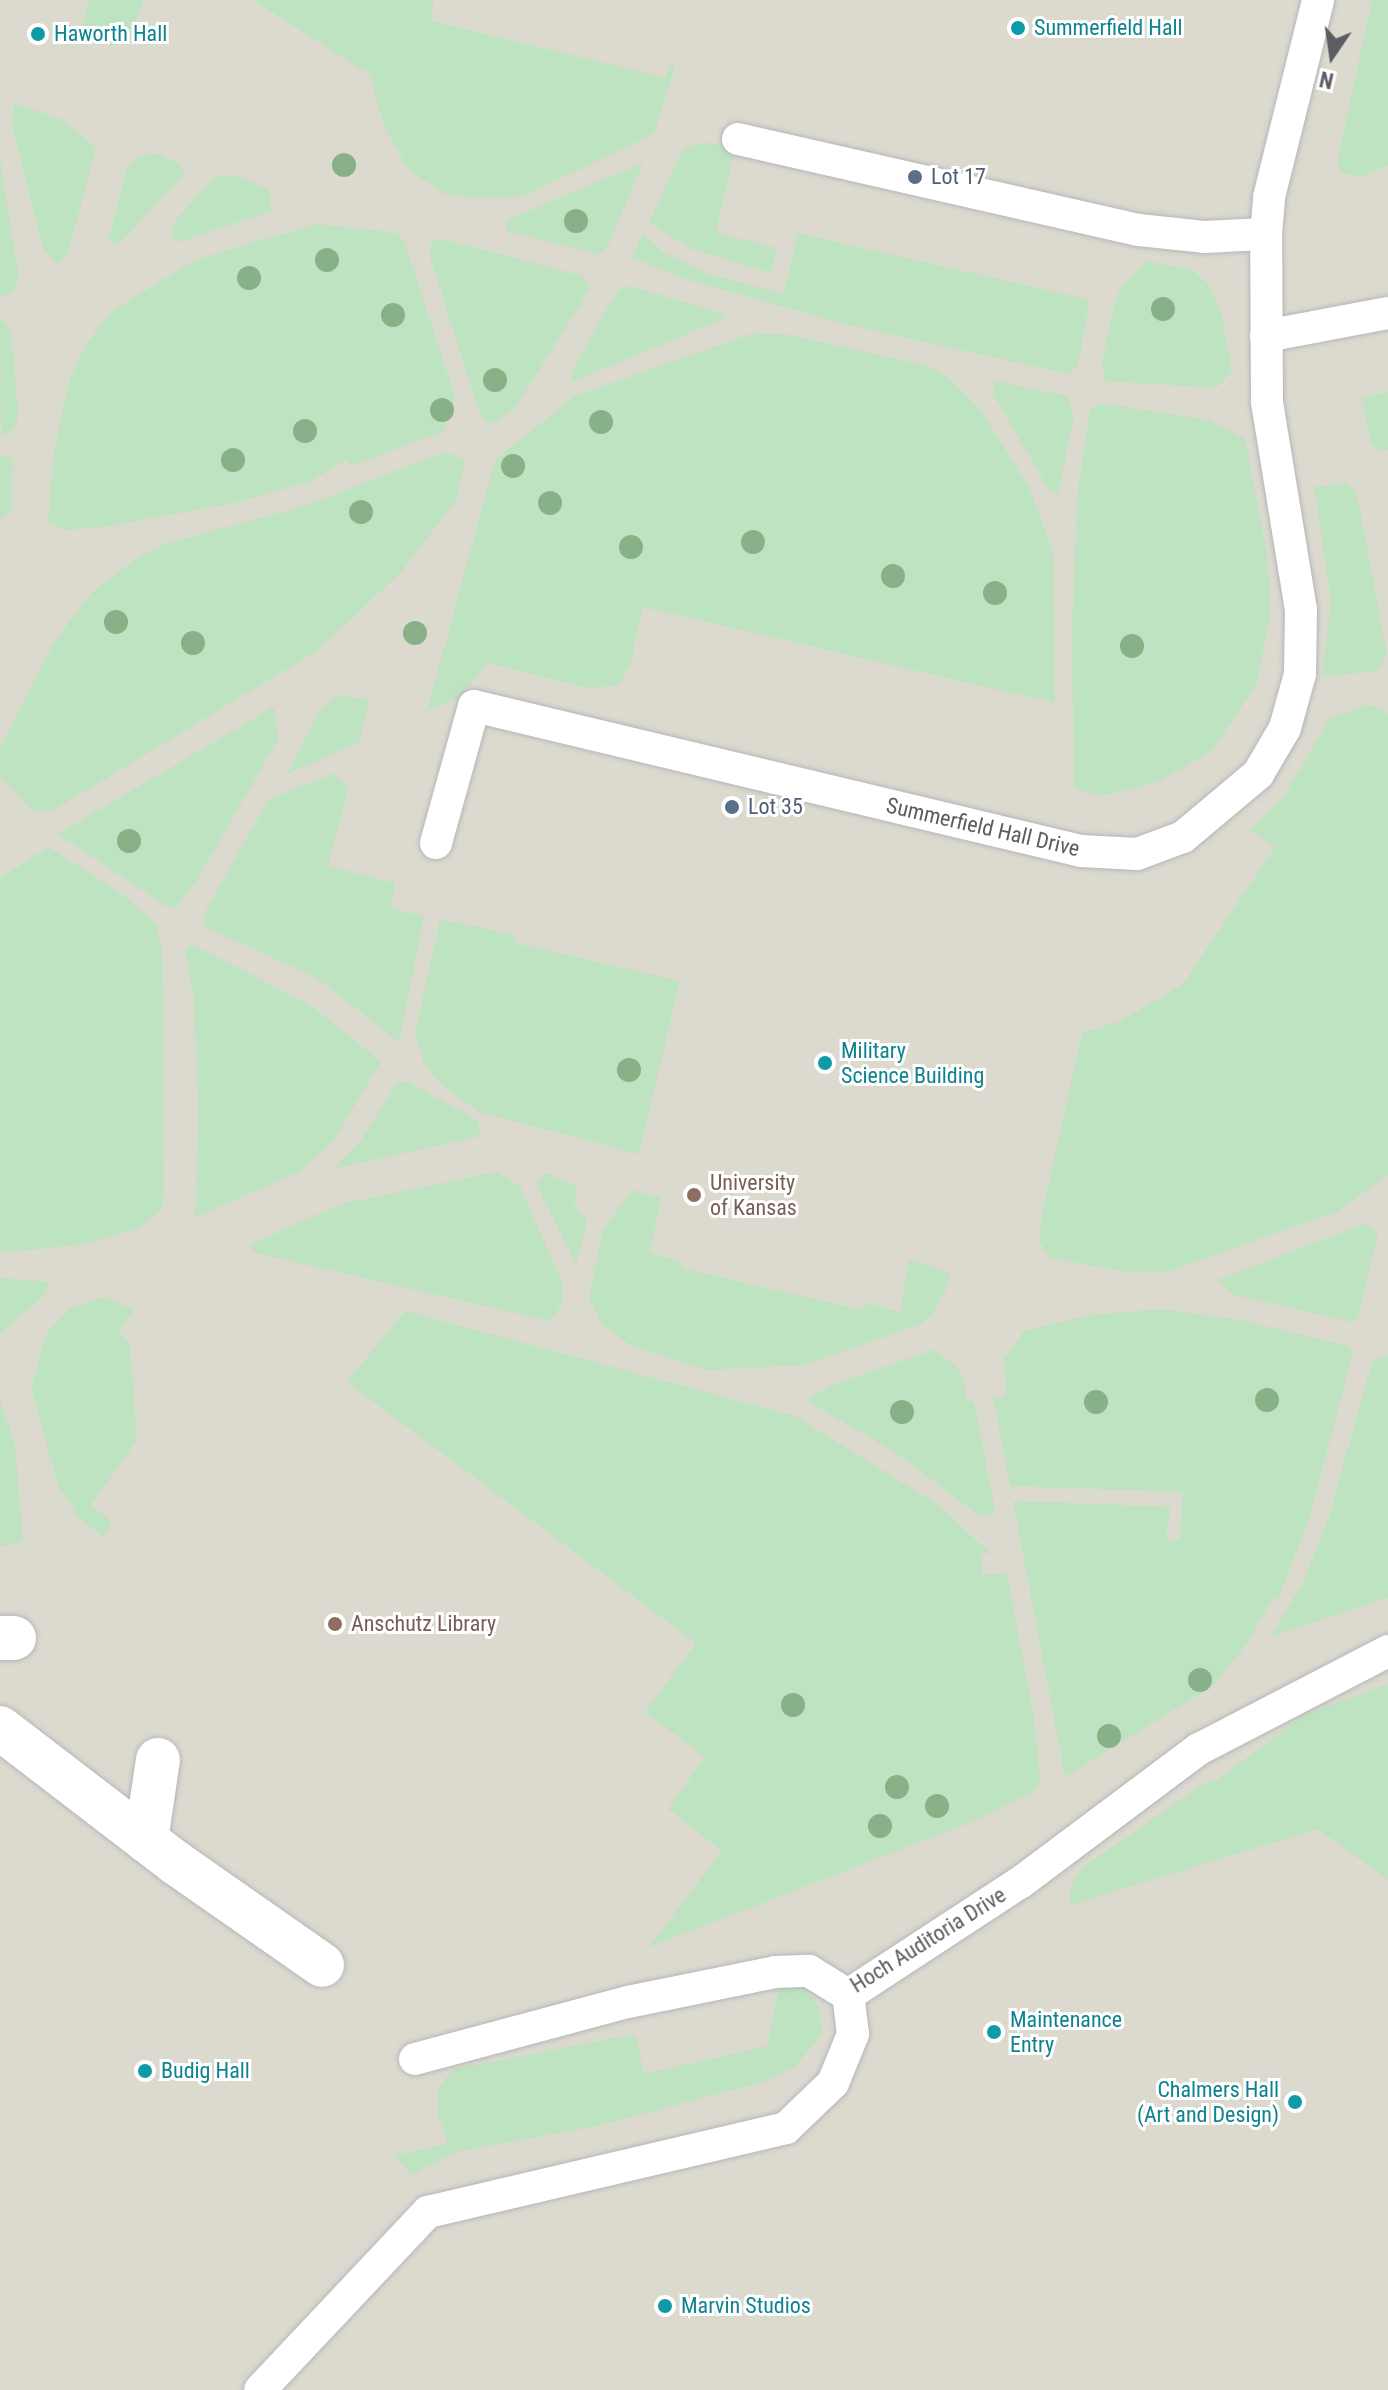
<!DOCTYPE html>
<html>
<head>
<meta charset="utf-8">
<style>
  body { margin:0 }
  #map { position:relative; width:1388px; height:2390px; overflow:hidden; background:#eceae1; font-family:"Roboto Condensed",sans-serif }
  div>[style] { position:absolute }
  [style*='--x'] { left:calc(var(--x)*1px); top:calc(var(--y)*1px); width:calc(var(--w)*1px); rotate:calc(var(--a)*1deg) }
  .education>* { inset:0; background:#dcd9cf }
  .green>* { inset:0; background:#bee3c0 }
  .roads { filter:drop-shadow(0 0 2px #b4b7bb) drop-shadow(0 0 2px #b4b7bb) }
  .lane>* { height:32px; margin:-16px; padding:0 16px; transform-origin:16px; border-radius:16px; background:#fff }
  .street>* { height:44px; margin:-22px; padding:0 22px; transform-origin:22px; border-radius:22px; background:#fff }
  .trees>* { width:24px; height:24px; margin:-12px; border-radius:50%; background:#89b188 }
  .dots>* { width:22px; height:22px; translate:-50% -50%; box-sizing:border-box; border:4px solid #fff; border-radius:50% }
  span { translate:-50% -50%; white-space:nowrap; text-align:center; line-height:1.15; -webkit-text-stroke:6px #fff; paint-order:stroke }
  .culture-label { font-size:22px; color:#0d838f }
  .left { translate:0 -50%; text-align:left }
  .right { translate:-100% -50%; text-align:right }
  .service-label { font-size:22px; color:#4e5e75 }
  .street-label { font-size:22px; color:#5a5d62 }
  .education-label { font-size:22px; color:#785e54 }
  .north { position:absolute; left:1292px; top:16px; width:80px; height:80px; -webkit-text-stroke:6px #fff; paint-order:stroke; rotate:193deg; font-size:22px; font-weight:700; line-height:32px; text-align:center; color:#5a5d62 }
  .north::after { content:''; display:block; margin:auto; width:28px; height:36px; background:#5a5d62; clip-path:polygon(50% 0,100% 100%,50% 72%,0 100%) }
</style>
</head>
<body>
<div id="map">
  <div class="education">
    <i style="clip-path:polygon(0 0,1388px 0,1388px 2390px,0 2390px)"></i>
  </div>
  <div class="green">
    <i style="clip-path:polygon(89px 0,144px 0,129px 39px,115px 46px,92px 41px,82px 29px)"></i>
    <i style="clip-path:polygon(253px 0,433px 0,432px 21px,666px 78px,669px 65px,675px 67px,654px 134px,521px 197px,463px 197px,444px 194px,409px 170px,384px 127px,370px 75px)"></i>
    <i style="clip-path:polygon(1372px 0,1388px 0,1388px 165px,1360px 177px,1339px 172px,1339px 154px)"></i>
    <i style="clip-path:polygon(14px 103px,61px 119px,96px 147px,68px 254px,58px 265px,42px 247px,11px 121px)"></i>
    <i style="clip-path:polygon(704px 142px,735px 149px,716px 233px,777px 248px,771px 273px,691px 249px,649px 222px,683px 149px)"></i>
    <i style="clip-path:polygon(158px 153px,179px 164px,185px 174px,117px 246px,108px 240px,127px 168px,137px 157px)"></i>
    <i style="clip-path:polygon(0 159px,19px 278px,13px 292px,0 297px)"></i>
    <i style="clip-path:polygon(643px 163px,608px 246px,598px 254px,506px 231px,507px 220px)"></i>
    <i style="clip-path:polygon(233px 175px,268px 188px,272px 211px,179px 242px,173px 239px,171px 226px,215px 176px)"></i>
    <i style="clip-path:polygon(317px 224px,397px 233px,404px 241px,455px 396px,444px 431px,365px 461px,350px 465px,348px 459px,309px 482px,234px 503px,104px 527px,65px 530px,48px 523px,53px 456px,69px 380px,87px 343px,111px 312px,195px 260px)"></i>
    <i style="clip-path:polygon(798px 233px,1090px 300px,1078px 365px,1069px 374px,849px 325px,688px 280px,632px 258px,643px 234px,665px 253px,703px 272px,783px 294px)"></i>
    <i style="clip-path:polygon(439px 238px,583px 276px,590px 289px,514px 409px,489px 425px,480px 414px,430px 257px,431px 243px)"></i>
    <i style="clip-path:polygon(1147px 261px,1193px 270px,1210px 286px,1221px 312px,1232px 372px,1216px 388px,1105px 381px,1102px 363px,1114px 304px,1121px 287px)"></i>
    <i style="clip-path:polygon(630px 286px,724px 314px,723px 319px,572px 382px,572px 371px,605px 312px,618px 290px)"></i>
    <i style="clip-path:polygon(0 318px,11px 330px,18px 410px,16px 427px,1px 436px)"></i>
    <i style="clip-path:polygon(753px 333px,790px 335px,928px 366px,949px 378px,981px 411px,1030px 489px,1053px 553px,1055px 703px,643px 607px,630px 666px,617px 686px,587px 688px,487px 663px,460px 697px,427px 711px,495px 460px,575px 396px)"></i>
    <i style="clip-path:polygon(996px 381px,1067px 396px,1074px 416px,1058px 494px,1049px 490px,992px 392px)"></i>
    <i style="clip-path:polygon(1388px 392px,1388px 450px,1381px 451px,1371px 445px,1362px 398px)"></i>
    <i style="clip-path:polygon(1101px 403px,1208px 420px,1245px 439px,1267px 554px,1271px 609px,1257px 684px,1211px 752px,1156px 783px,1101px 796px,1074px 788px,1072px 631px,1077px 496px,1090px 410px)"></i>
    <i style="clip-path:polygon(445px 452px,465px 461px,457px 499px,401px 572px,317px 651px,52px 811px,33px 811px,0 777px,0 748px,53px 644px,92px 592px,140px 556px,166px 544px,307px 505px)"></i>
    <i style="clip-path:polygon(0 455px,13px 458px,12px 512px,0 519px)"></i>
    <i style="clip-path:polygon(1345px 483px,1355px 490px,1362px 519px,1387px 655px,1377px 671px,1322px 677px,1331px 601px,1314px 487px)"></i>
    <i style="clip-path:polygon(336px 695px,370px 700px,359px 742px,286px 775px,319px 712px)"></i>
    <i style="clip-path:polygon(1369px 705px,1383px 709px,1388px 716px,1388px 1175px,1338px 1211px,1170px 1271px,1126px 1272px,1050px 1258px,1039px 1241px,1042px 1213px,1082px 1033px,1121px 1021px,1183px 984px,1275px 847px,1250px 830px,1285px 795px,1329px 719px)"></i>
    <i style="clip-path:polygon(274px 707px,278px 739px,197px 880px,176px 907px,169px 908px,58px 834px)"></i>
    <i style="clip-path:polygon(333px 774px,349px 786px,328px 866px,395px 883px,391px 908px,424px 916px,399px 1042px,317px 978px,203px 926px,204px 913px,269px 799px)"></i>
    <i style="clip-path:polygon(49px 847px,124px 896px,156px 924px,163px 955px,164px 1196px,162px 1209px,140px 1228px,86px 1244px,0 1253px,0 878px)"></i>
    <i style="clip-path:polygon(440px 919px,516px 935px,515px 943px,680px 981px,639px 1154px,479px 1112px,438px 1082px,423px 1061px,415px 1033px)"></i>
    <i style="clip-path:polygon(192px 945px,311px 1005px,381px 1062px,334px 1140px,301px 1171px,195px 1218px,198px 1115px,194px 1001px,185px 949px)"></i>
    <i style="clip-path:polygon(409px 1082px,478px 1121px,481px 1136px,333px 1169px,360px 1142px,397px 1083px)"></i>
    <i style="clip-path:polygon(496px 1172px,520px 1186px,563px 1284px,562px 1304px,550px 1321px,256px 1253px,249px 1245px,341px 1204px)"></i>
    <i style="clip-path:polygon(546px 1173px,577px 1186px,574px 1203px,587px 1221px,576px 1265px,536px 1183px)"></i>
    <i style="clip-path:polygon(632px 1190px,661px 1198px,650px 1253px,682px 1262px,681px 1268px,863px 1310px,866px 1303px,900px 1312px,909px 1260px,950px 1273px,946px 1290px,933px 1313px,919px 1325px,804px 1365px,709px 1370px,633px 1347px,602px 1324px,589px 1298px,603px 1230px)"></i>
    <i style="clip-path:polygon(1365px 1224px,1378px 1233px,1358px 1317px,1352px 1322px,1234px 1295px,1217px 1280px)"></i>
    <i style="clip-path:polygon(0 1278px,50px 1282px,42px 1298px,0 1333px)"></i>
    <i style="clip-path:polygon(102px 1297px,134px 1309px,119px 1333px,130px 1342px,137px 1440px,91px 1505px,112px 1522px,103px 1537px,79px 1518px,58px 1485px,31px 1388px,46px 1334px,70px 1309px)"></i>
    <i style="clip-path:polygon(1161px 1309px,1240px 1320px,1348px 1346px,1353px 1351px,1310px 1517px,1278px 1599px,1273px 1598px,1246px 1645px,1214px 1685px,1065px 1777px,1013px 1501px,1170px 1507px,1166px 1539px,1179px 1541px,1183px 1492px,1010px 1486px,993px 1398px,1006px 1396px,1004px 1359px,1024px 1331px,1090px 1315px)"></i>
    <i style="clip-path:polygon(405px 1311px,795px 1416px,937px 1504px,990px 1553px,980px 1554px,983px 1575px,1007px 1573px,1035px 1724px,1040px 1782px,1036px 1790px,969px 1823px,649px 1947px,722px 1851px,668px 1809px,705px 1757px,645px 1712px,696px 1643px,347px 1382px)"></i>
    <i style="clip-path:polygon(933px 1350px,954px 1364px,963px 1376px,967px 1401px,974px 1401px,995px 1510px,991px 1516px,980px 1516px,898px 1454px,807px 1401px,831px 1385px)"></i>
    <i style="clip-path:polygon(1388px 1355px,1388px 1598px,1270px 1637px,1303px 1582px,1328px 1520px,1372px 1362px)"></i>
    <i style="clip-path:polygon(0 1400px,15px 1444px,23px 1542px,0 1546px)"></i>
    <i style="clip-path:polygon(1388px 1684px,1388px 1880px,1318px 1829px,1070px 1905px,1070px 1887px,1083px 1867px,1209px 1780px,1217px 1780px,1305px 1714px)"></i>
    <i style="clip-path:polygon(799px 1982px,819px 2006px,822px 2034px,795px 2067px,763px 2082px,597px 2126px,455px 2152px,411px 2175px,395px 2155px,448px 2144px,437px 2112px,438px 2089px,454px 2069px,635px 2034px,644px 2074px,767px 2046px,779px 1987px)"></i>
  </div>
  <div class="roads">
    <div class="lane">
      <i style="--x:738;--y:139;--w:411;--a:12.8"></i>
      <i style="--x:1139;--y:230;--w:65;--a:6.1"></i>
      <i style="--x:1204;--y:237;--w:62;--a:-2.8"></i>
      <i style="--x:1266;--y:336;--w:124;--a:-10.7"></i>
      <i style="--x:436;--y:843;--w:142;--a:-74.5"></i>
      <i style="--x:474;--y:706;--w:624;--a:13.44"></i>
      <i style="--x:1081;--y:851;--w:56;--a:3.1"></i>
      <i style="--x:1137;--y:854;--w:49;--a:-20.3"></i>
      <i style="--x:1183;--y:837;--w:98;--a:-40"></i>
      <i style="--x:1258;--y:774;--w:53;--a:-59.6"></i>
      <i style="--x:1285;--y:728;--w:56;--a:-74.5"></i>
      <i style="--x:1300;--y:674;--w:64;--a:-89.1"></i>
      <i style="--x:1301;--y:610;--w:211;--a:-99.3"></i>
      <i style="--x:1267;--y:402;--w:168;--a:-90.3"></i>
      <i style="--x:1266;--y:234;--w:37;--a:-85"></i>
      <i style="--x:1269;--y:197;--w:203;--a:-76"></i>
      <i style="--x:415;--y:2059;--w:220;--a:-15"></i>
      <i style="--x:628;--y:2002;--w:150;--a:-11.5"></i>
      <i style="--x:775;--y:1972;--w:34;--a:-2"></i>
      <i style="--x:809;--y:1971;--w:46;--a:31.6"></i>
      <i style="--x:848;--y:1995;--w:207;--a:-33.2"></i>
      <i style="--x:1021;--y:1882;--w:222;--a:-36.8"></i>
      <i style="--x:1199;--y:1749;--w:213;--a:-27.4"></i>
      <i style="--x:260;--y:2390;--w:245;--a:-46.7"></i>
      <i style="--x:428;--y:2212;--w:368;--a:-13.2"></i>
      <i style="--x:786;--y:2128;--w:65;--a:-43.8"></i>
      <i style="--x:833;--y:2083;--w:53;--a:-67.8"></i>
      <i style="--x:853;--y:2034;--w:39;--a:-97"></i>
    </div>
    <div class="street">
      <i style="--x:0;--y:1638;--w:14;--a:0"></i>
      <i style="--x:0;--y:1728;--w:222;--a:37.5"></i>
      <i style="--x:176;--y:1863;--w:178;--a:34.9"></i>
      <i style="--x:146;--y:1840;--w:81;--a:-81.5"></i>
    </div>
  </div>
  <div class="trees">
    <i style="left:344px;top:165px"></i>
    <i style="left:576px;top:221px"></i>
    <i style="left:327px;top:260px"></i>
    <i style="left:249px;top:278px"></i>
    <i style="left:1163px;top:309px"></i>
    <i style="left:393px;top:315px"></i>
    <i style="left:495px;top:380px"></i>
    <i style="left:442px;top:410px"></i>
    <i style="left:601px;top:422px"></i>
    <i style="left:305px;top:431px"></i>
    <i style="left:233px;top:460px"></i>
    <i style="left:513px;top:466px"></i>
    <i style="left:550px;top:503px"></i>
    <i style="left:361px;top:512px"></i>
    <i style="left:753px;top:542px"></i>
    <i style="left:631px;top:547px"></i>
    <i style="left:893px;top:576px"></i>
    <i style="left:995px;top:593px"></i>
    <i style="left:116px;top:622px"></i>
    <i style="left:415px;top:633px"></i>
    <i style="left:193px;top:643px"></i>
    <i style="left:1132px;top:646px"></i>
    <i style="left:129px;top:841px"></i>
    <i style="left:629px;top:1070px"></i>
    <i style="left:1267px;top:1400px"></i>
    <i style="left:1096px;top:1402px"></i>
    <i style="left:902px;top:1412px"></i>
    <i style="left:1200px;top:1680px"></i>
    <i style="left:793px;top:1705px"></i>
    <i style="left:1109px;top:1736px"></i>
    <i style="left:897px;top:1787px"></i>
    <i style="left:937px;top:1806px"></i>
    <i style="left:880px;top:1826px"></i>
  </div>
  <div class="dots">
    <i style="left:1018px;top:28px;background:#0f9aa8"></i>
    <i style="left:38px;top:34px;background:#0f9aa8"></i>
    <i style="left:915px;top:177px;background:#5c6f8a"></i>
    <i style="left:732px;top:807px;background:#5c6f8a"></i>
    <i style="left:825px;top:1063px;background:#0f9aa8"></i>
    <i style="left:694px;top:1195px;background:#8d6e63"></i>
    <i style="left:335px;top:1624px;background:#8d6e63"></i>
    <i style="left:994px;top:2032px;background:#0f9aa8"></i>
    <i style="left:145px;top:2071px;background:#0f9aa8"></i>
    <i style="left:1295px;top:2102px;background:#0f9aa8"></i>
    <i style="left:665px;top:2306px;background:#0f9aa8"></i>
  </div>
  <div class="culture-label">
    <span class="left" style="left:1034px;top:28px">Summerfield Hall</span>
    <span class="left" style="left:54px;top:34px">Haworth Hall</span>
    <span class="left" style="left:841px;top:1063px">Military<br>Science Building</span>
    <span class="left" style="left:1010px;top:2032px">Maintenance<br>Entry</span>
    <span class="left" style="left:161px;top:2071px">Budig Hall</span>
    <span class="right" style="left:1279px;top:2102px">Chalmers Hall<br>(Art and Design)</span>
    <span class="left" style="left:681px;top:2306px">Marvin Studios</span>
  </div>
  <div class="service-label">
    <span class="left" style="left:931px;top:177px">Lot 17</span>
    <span class="left" style="left:748px;top:807px">Lot 35</span>
  </div>
  <div class="street-label">
    <span style="left:983px;top:827px;rotate:13deg">Summerfield Hall Drive</span>
    <span style="left:928px;top:1940px;rotate:-32deg">Hoch Auditoria Drive</span>
  </div>
  <div class="education-label">
    <span class="left" style="left:710px;top:1195px">University<br>of Kansas</span>
    <span class="left" style="left:351px;top:1624px">Anschutz Library</span>
  </div>
  <div class="north">N</div>
</div>
</body>
</html>
